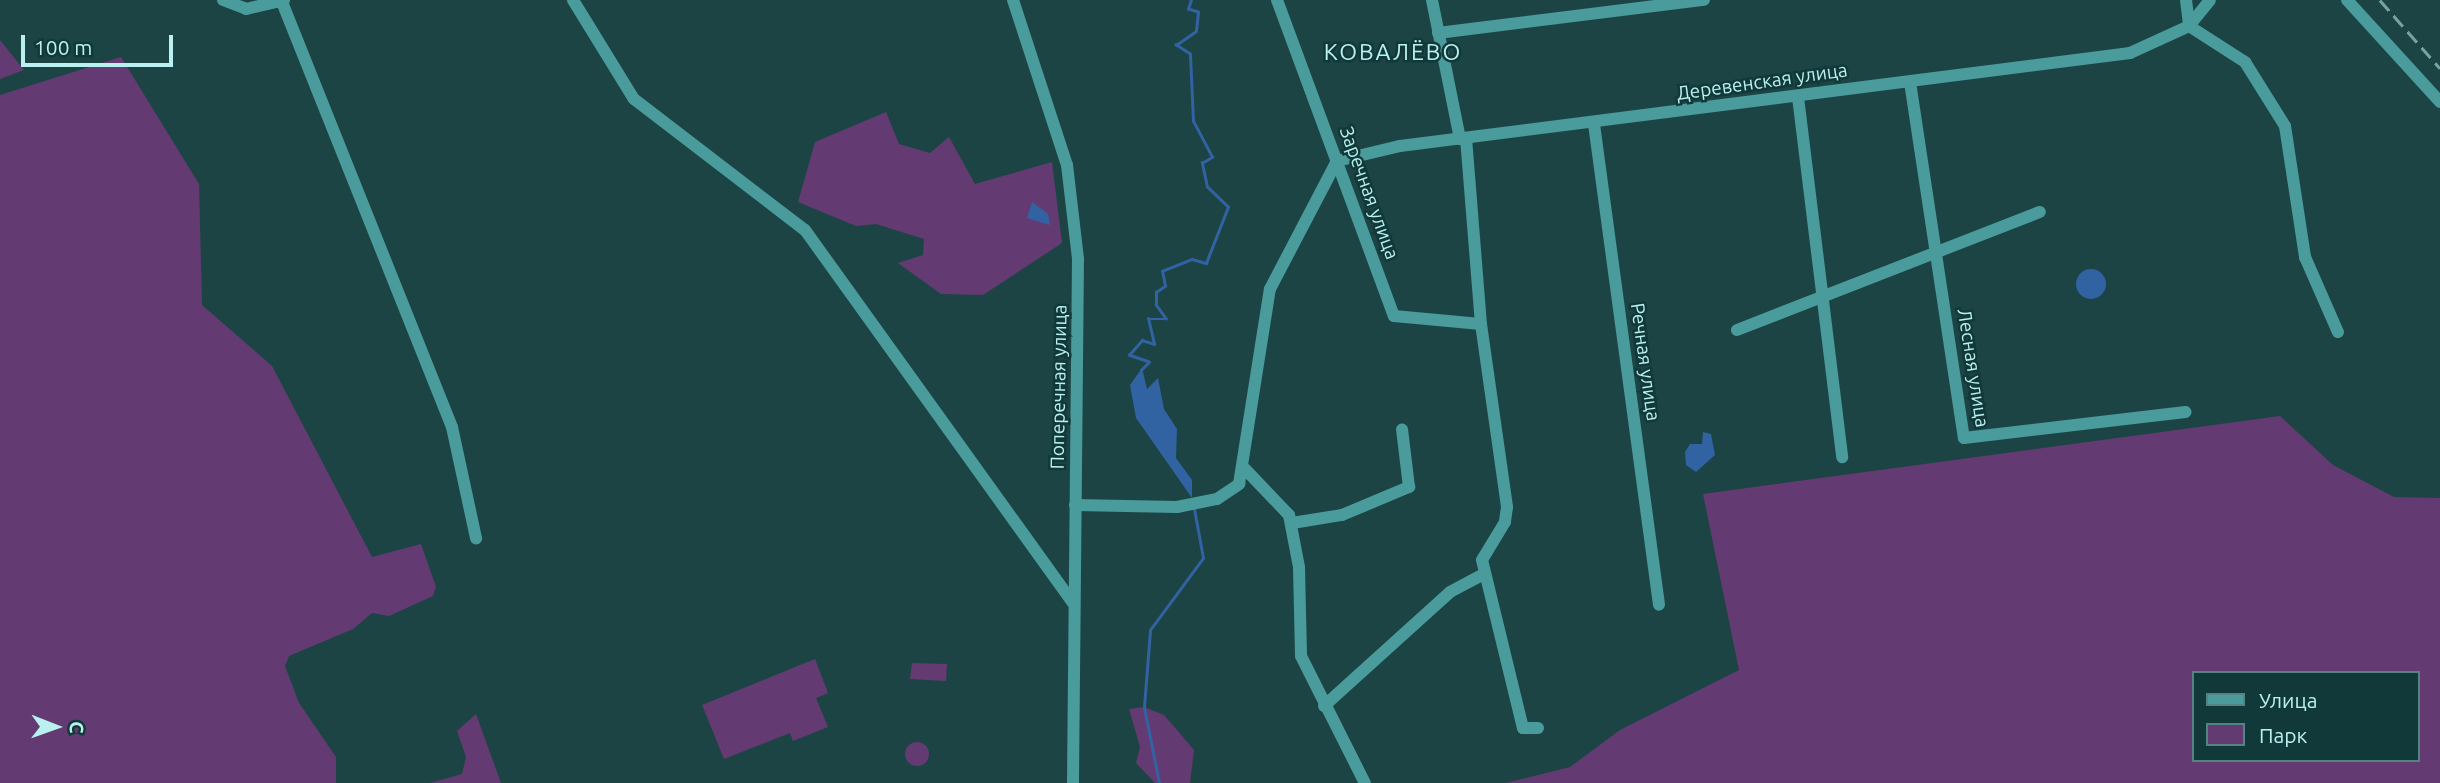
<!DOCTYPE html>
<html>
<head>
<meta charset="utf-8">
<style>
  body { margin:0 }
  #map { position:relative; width:2440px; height:783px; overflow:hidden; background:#1d4444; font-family:Ubuntu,sans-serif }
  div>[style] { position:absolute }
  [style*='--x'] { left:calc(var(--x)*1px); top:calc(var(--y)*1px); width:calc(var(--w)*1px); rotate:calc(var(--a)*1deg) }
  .green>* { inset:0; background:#633b72 }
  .round { border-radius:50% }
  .water>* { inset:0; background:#3162a2 }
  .stream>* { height:2.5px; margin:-1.25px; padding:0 1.25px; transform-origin:1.25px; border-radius:1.25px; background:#3162a2 }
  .minor>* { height:12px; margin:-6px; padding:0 6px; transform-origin:6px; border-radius:6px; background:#499b9c }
  .rail>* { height:2.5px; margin-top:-1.25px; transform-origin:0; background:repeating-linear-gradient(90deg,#74a3a3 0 14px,transparent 0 21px) }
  span { translate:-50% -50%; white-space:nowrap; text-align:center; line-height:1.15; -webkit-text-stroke:5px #12393a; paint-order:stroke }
  .street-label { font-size:19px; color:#baf0f0 }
  .quarter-label { font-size:23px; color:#baf0f0; letter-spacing:2px }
  .legend { position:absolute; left:2192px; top:671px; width:228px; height:91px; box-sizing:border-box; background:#12393a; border:2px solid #558283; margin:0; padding:9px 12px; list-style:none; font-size:21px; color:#baf0f0 }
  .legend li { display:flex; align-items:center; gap:14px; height:35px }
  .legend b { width:35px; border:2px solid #558283 }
  .north { position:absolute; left:21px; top:692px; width:70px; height:70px; -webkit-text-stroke:5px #12393a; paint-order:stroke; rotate:91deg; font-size:19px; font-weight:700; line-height:28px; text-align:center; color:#baf0f0 }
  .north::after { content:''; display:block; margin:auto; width:24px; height:32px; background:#baf0f0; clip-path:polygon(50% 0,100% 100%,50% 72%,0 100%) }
  .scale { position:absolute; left:21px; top:35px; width:152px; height:32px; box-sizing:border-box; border:4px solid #baf0f0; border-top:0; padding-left:9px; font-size:21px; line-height:24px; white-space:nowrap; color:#baf0f0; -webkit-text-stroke:5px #12393a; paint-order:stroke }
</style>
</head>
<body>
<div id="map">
  <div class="green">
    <i style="clip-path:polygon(0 40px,24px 70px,0 79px)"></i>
    <i style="clip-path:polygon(121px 57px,199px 184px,202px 305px,272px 366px,372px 557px,421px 544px,436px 587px,433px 596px,389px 616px,372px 613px,353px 629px,289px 656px,285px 666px,299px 703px,336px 757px,336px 783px,0 783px,0 95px)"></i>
    <i style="clip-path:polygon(886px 112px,899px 144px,930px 153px,949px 137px,975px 184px,1052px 162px,1062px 243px,983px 295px,941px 294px,898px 263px,923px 255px,924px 239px,876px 224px,856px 226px,798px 202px,815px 142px)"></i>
    <i style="clip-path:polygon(evenodd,2280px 416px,2333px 465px,2394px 497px,2440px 498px,2440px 783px,1506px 783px,1570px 767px,1620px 730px,1739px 670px,1703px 494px,2280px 416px,2193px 673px,2417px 673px,2417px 760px,2193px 760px,2193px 673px)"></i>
    <i style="clip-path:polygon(815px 659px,828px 693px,816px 698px,828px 727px,793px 741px,790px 733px,724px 759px,702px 705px)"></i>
    <i style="clip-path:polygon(912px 663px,947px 664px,946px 681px,910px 679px)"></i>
    <i style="clip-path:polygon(1144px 707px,1164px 715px,1194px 750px,1190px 783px,1155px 783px,1136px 763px,1140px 747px,1129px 709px)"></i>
    <i style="clip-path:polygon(476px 714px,501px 783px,430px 783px,462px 774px,466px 757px,457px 731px)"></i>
    <i class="round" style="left:905px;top:742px;width:24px;height:24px"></i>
  </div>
  <div class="water">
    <i style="clip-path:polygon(1032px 202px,1048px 214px,1050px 225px,1027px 218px)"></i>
    <i class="round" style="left:2076px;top:269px;width:30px;height:30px"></i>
    <i style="clip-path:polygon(1142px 368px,1147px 389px,1158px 378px,1164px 409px,1177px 429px,1176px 458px,1192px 480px,1192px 498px,1136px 418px,1130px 385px)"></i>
    <i style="clip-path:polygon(1703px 432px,1711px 434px,1715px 455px,1696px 472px,1686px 465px,1685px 452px,1690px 444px,1702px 444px)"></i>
  </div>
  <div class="stream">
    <i style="--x:1141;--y:370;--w:11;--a:-45"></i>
    <i style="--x:1149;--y:362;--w:21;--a:-161"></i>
    <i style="--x:1129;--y:355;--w:20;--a:-49"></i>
    <i style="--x:1142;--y:340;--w:13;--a:18"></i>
    <i style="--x:1154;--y:344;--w:26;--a:-103"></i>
    <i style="--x:1148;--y:319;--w:18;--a:0"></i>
    <i style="--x:1166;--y:319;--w:17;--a:-126"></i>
    <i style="--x:1156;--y:305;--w:13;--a:-90"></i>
    <i style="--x:1156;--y:292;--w:11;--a:-34"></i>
    <i style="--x:1165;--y:286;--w:15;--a:-101"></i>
    <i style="--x:1162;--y:271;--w:32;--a:-22"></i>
    <i style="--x:1192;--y:259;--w:15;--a:16"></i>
    <i style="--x:1206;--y:263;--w:60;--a:-68.6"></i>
    <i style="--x:1228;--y:207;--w:29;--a:-136"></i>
    <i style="--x:1207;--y:187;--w:25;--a:-102"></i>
    <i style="--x:1202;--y:163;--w:12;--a:-31"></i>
    <i style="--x:1212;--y:157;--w:41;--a:-117.8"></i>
    <i style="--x:1193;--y:121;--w:67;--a:-92.6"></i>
    <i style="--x:1190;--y:54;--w:17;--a:-147"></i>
    <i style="--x:1176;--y:45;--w:24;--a:-35"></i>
    <i style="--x:1196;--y:31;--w:19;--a:-84"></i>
    <i style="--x:1198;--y:12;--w:10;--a:-163"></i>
    <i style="--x:1188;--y:9;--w:9;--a:-72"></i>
    <i style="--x:1159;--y:783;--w:77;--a:-101.2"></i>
    <i style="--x:1144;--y:707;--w:77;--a:-85.5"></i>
    <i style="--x:1150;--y:630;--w:89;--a:-53.6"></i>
    <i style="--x:1203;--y:558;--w:50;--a:-100.4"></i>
  </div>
  <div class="minor">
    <i style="--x:223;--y:0;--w:25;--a:21"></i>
    <i style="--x:246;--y:9;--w:39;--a:-13"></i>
    <i style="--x:573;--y:0;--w:116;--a:58.4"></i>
    <i style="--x:634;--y:99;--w:215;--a:37.5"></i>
    <i style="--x:805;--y:230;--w:459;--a:54.3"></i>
    <i style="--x:1013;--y:0;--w:174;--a:71.9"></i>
    <i style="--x:1067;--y:165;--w:95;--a:83.3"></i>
    <i style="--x:1078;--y:259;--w:524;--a:90.55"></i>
    <i style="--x:1277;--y:0;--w:337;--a:69.7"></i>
    <i style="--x:1394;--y:316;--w:87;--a:5.3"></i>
    <i style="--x:1432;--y:0;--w:142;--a:78.6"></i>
    <i style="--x:2186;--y:0;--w:26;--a:83"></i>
    <i style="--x:2347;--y:0;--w:138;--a:47.6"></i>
    <i style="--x:282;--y:2;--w:458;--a:68.2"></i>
    <i style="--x:452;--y:427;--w:114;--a:77.8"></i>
    <i style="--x:2189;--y:26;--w:67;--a:32.7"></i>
    <i style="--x:2245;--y:62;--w:75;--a:58"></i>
    <i style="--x:2285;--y:126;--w:133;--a:81.3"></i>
    <i style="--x:2305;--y:257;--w:82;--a:66.3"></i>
    <i style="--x:1438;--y:33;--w:268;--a:-7.1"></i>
    <i style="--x:1910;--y:82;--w:360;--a:81.4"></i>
    <i style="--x:1964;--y:438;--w:223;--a:-6.7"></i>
    <i style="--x:1798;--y:97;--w:363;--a:83"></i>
    <i style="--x:1594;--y:124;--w:485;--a:82.3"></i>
    <i style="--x:1466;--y:138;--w:187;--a:85.4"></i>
    <i style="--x:1481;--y:324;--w:185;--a:81.9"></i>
    <i style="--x:1507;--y:507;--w:15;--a:98"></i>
    <i style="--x:1505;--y:522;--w:44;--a:121.2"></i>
    <i style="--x:1482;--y:560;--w:173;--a:76.3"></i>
    <i style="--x:1523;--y:728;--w:15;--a:0"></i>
    <i style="--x:1737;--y:330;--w:325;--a:-21.3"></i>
    <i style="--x:1245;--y:469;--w:64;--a:46.3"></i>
    <i style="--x:1289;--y:515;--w:53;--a:79.1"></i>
    <i style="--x:1299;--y:567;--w:89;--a:88.7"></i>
    <i style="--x:1301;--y:656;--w:142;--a:63.3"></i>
    <i style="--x:1075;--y:505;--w:102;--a:1.1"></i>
    <i style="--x:1177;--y:507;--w:41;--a:-11.3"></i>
    <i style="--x:1217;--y:499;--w:27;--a:-34"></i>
    <i style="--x:1239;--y:484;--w:197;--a:-81"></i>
    <i style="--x:1270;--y:289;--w:144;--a:-62.4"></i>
    <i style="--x:1337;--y:161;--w:65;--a:-13.4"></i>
    <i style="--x:1400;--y:146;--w:736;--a:-7.26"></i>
    <i style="--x:2130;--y:53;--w:65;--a:-24.6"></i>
    <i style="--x:2189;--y:26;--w:33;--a:-51"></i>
    <i style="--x:1292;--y:523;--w:51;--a:-9.1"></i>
    <i style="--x:1342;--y:515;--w:73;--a:-22.7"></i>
    <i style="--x:1409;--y:487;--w:58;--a:-96.9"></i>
    <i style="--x:1324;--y:706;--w:170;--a:-42.1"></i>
    <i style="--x:1450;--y:592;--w:38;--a:-28"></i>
  </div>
  <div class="rail">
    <i style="--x:2380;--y:0;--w:91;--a:48.6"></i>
  </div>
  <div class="street-label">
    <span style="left:1762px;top:82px;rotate:-8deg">Деревенская улица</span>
    <span style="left:1369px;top:193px;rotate:70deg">Заречная улица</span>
    <span style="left:1645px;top:362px;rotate:82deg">Речная улица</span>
    <span style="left:1973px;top:368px;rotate:81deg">Лесная улица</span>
    <span style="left:1059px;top:387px;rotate:-89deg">Поперечная улица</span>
  </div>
  <div class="quarter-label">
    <span style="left:1393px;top:52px">КОВАЛЁВО</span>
  </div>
  <ul class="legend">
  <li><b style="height:9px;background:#499b9c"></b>Улица</li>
  <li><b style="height:19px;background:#633b72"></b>Парк</li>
  </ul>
  <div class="north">С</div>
  <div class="scale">100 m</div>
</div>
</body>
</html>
